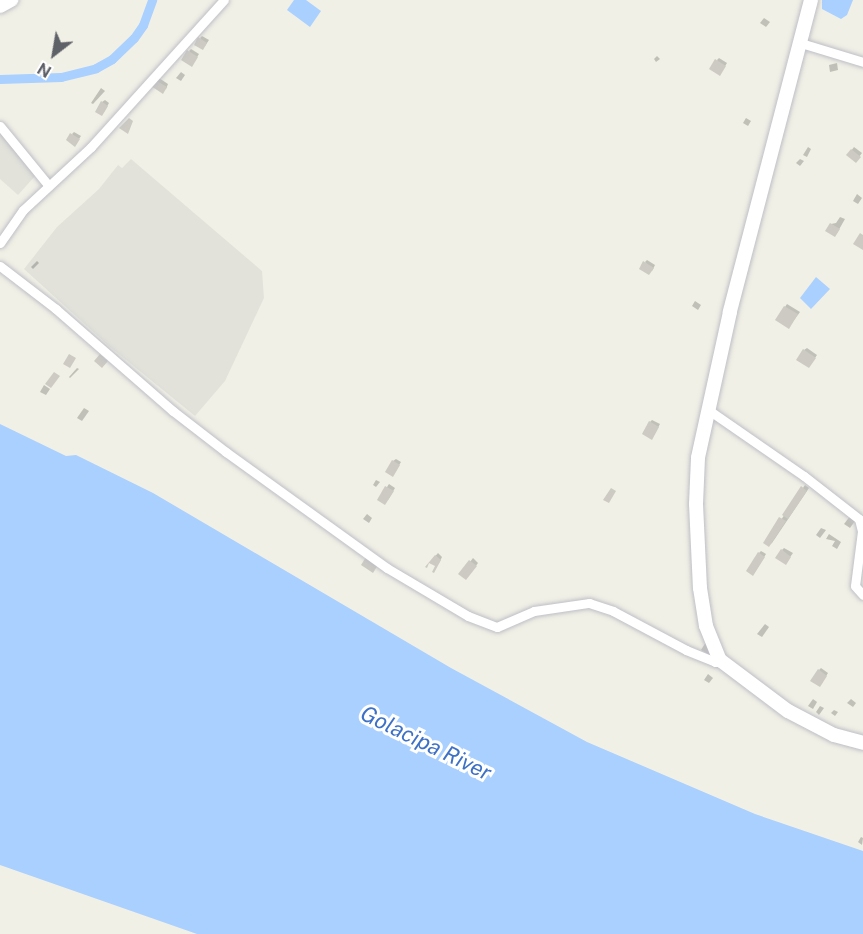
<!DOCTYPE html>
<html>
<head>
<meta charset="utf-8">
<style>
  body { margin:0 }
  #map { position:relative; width:863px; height:934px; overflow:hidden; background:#f1f0e6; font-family:"Public Sans",sans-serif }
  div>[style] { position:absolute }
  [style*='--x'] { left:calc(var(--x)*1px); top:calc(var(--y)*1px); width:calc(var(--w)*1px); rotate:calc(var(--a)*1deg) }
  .industrial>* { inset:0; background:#e2e2db }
  .water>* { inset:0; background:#a9d0ff }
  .shadow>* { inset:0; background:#0003 }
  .canal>* { height:9px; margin:-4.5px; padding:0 4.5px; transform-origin:4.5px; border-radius:4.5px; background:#a9d0ff }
  .building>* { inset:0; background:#cccac3 }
  .roads { filter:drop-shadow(0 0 2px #bebfc6) drop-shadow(0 0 2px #bebfc6) }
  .street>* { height:9px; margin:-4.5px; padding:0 4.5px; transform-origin:4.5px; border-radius:4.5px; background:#fff }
  .secondary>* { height:14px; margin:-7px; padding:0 7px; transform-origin:7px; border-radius:7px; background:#fff }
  span { translate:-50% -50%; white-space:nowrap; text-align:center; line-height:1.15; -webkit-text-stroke:6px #fff; paint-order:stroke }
  .water-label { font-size:22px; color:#3d71c6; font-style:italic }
  .north { position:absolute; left:24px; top:24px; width:60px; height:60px; -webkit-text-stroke:4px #fff; paint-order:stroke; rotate:211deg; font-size:16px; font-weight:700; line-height:24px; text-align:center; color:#5e6168 }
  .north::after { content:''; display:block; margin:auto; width:21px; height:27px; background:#5e6168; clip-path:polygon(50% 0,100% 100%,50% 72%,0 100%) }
</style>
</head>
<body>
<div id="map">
  <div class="industrial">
    <i style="clip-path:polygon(0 130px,36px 175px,18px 195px,0 179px)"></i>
    <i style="clip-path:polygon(131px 159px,262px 271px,264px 298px,225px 381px,195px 416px,109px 346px,24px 269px,57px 227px,99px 189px,118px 165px,122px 168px)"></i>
  </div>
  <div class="water">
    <i style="clip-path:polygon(294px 0,306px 0,321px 11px,310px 27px,287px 10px)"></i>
    <i style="clip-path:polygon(822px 0,853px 0,847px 15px,841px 19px,822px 9px)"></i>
    <i style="clip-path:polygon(816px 277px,830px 289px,811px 309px,800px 298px)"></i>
    <i style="clip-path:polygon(0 424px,66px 456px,76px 455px,153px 493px,451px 668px,587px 742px,755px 814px,863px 851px,863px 934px,197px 934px,0 865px)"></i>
  </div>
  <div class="shadow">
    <i style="clip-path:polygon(764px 18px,770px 22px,766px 27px,760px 23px)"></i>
    <i style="clip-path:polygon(202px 36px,209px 40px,205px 46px,200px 38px)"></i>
    <i style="clip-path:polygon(191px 49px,199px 54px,194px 62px,189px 51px)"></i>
    <i style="clip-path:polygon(657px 56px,660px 59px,656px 62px,654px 59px)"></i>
    <i style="clip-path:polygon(719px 58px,727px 63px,722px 71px,717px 60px)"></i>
    <i style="clip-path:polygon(837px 63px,838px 70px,830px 72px,829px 65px)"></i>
    <i style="clip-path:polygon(181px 72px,185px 75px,181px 81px,176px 78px)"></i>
    <i style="clip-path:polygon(159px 78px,168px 84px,166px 89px,156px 81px)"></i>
    <i style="clip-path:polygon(101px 88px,105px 91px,93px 104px,91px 103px)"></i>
    <i style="clip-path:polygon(105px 100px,109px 103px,104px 112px,102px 102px)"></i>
    <i style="clip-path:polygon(746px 118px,751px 121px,748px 126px,743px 123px)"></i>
    <i style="clip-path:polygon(74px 132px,81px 136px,77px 142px,72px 134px)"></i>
    <i style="clip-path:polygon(808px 147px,811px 149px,807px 157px,803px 155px)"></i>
    <i style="clip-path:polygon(854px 147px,862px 153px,856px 161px,848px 155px)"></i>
    <i style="clip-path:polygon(800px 159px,804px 161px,800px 166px,796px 163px)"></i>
    <i style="clip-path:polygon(857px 194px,862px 198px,858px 204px,853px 201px)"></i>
    <i style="clip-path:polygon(840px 217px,845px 219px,837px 233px,831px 224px,836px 223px)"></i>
    <i style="clip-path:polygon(647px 260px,655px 265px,652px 271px,645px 262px)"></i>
    <i style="clip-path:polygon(37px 261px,39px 263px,33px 269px,31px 267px)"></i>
    <i style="clip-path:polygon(695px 301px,701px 305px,698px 310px,692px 306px)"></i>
    <i style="clip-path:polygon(787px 304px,800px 312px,789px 327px,785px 307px)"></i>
    <i style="clip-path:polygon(807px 348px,817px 355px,811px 364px,804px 350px)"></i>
    <i style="clip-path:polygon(77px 368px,79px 369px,70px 378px,69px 377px)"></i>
    <i style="clip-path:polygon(44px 385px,50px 389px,46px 395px,40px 392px)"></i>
    <i style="clip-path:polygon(84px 408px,89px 411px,82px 421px,77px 418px)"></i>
    <i style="clip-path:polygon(652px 420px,660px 424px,654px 435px,650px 422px)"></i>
    <i style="clip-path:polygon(396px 459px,401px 462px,395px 472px,393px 461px)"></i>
    <i style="clip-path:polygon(376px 480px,380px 482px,376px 487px,373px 485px)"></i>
    <i style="clip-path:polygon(389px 484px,395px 488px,388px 500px,379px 499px)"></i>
    <i style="clip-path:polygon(805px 485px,809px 488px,772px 543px,769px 545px,765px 543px)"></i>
    <i style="clip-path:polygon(367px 514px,372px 518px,369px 523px,363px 519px)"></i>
    <i style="clip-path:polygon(851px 515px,857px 518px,850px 528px,844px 524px)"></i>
    <i style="clip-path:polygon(821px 528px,826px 530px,820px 538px,816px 535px)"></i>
    <i style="clip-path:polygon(829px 534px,841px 542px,837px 549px,832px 546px,835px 541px,826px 539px)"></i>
    <i style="clip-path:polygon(784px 548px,793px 553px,788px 560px,782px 550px)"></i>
    <i style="clip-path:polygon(761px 551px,766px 554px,755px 572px,759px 553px)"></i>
    <i style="clip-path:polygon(438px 553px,442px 557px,439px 563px,430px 562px)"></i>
    <i style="clip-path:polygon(473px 558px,478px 563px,469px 575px,461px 574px)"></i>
    <i style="clip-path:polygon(765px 624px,769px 627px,762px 637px,757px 634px)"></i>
    <i style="clip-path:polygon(706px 642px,712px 656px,701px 650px)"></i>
    <i style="clip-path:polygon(821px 668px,828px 673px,822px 683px,819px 670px)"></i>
    <i style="clip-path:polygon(708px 674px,713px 678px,709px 683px,704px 680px)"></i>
    <i style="clip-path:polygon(813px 699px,817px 702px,813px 709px,808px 706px)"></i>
    <i style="clip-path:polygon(851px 699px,856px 703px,853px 707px,847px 703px)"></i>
    <i style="clip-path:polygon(820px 706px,824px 708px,819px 715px,816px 712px)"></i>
    <i style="clip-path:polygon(834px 710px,838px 712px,835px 716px,831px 713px)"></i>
    <i style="clip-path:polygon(861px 837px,863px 838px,862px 845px,858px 842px)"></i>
  </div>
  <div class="canal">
    <i style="--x:0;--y:79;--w:61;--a:-1.9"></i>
    <i style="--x:61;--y:77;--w:36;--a:-14"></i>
    <i style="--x:96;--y:68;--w:18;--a:-29"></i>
    <i style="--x:112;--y:59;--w:30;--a:-44"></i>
    <i style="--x:134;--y:38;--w:16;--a:-55"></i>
    <i style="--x:143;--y:25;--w:27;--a:-70"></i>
  </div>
  <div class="building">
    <i style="clip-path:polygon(198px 37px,207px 43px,203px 50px,194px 45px)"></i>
    <i style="clip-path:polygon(187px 50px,198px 57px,192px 67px,181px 60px)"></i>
    <i style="clip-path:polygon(715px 59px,726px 66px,720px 76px,709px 69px)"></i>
    <i style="clip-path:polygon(155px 80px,167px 87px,163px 94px,151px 86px)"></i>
    <i style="clip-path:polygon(101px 101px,108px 106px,102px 116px,95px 112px)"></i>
    <i style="clip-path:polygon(129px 118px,133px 121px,128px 134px,119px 128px)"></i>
    <i style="clip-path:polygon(70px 133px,80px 139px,75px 147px,66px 140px)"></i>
    <i style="clip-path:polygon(851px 149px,861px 157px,856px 163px,846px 155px)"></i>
    <i style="clip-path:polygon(830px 223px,840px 229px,835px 237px,825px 231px)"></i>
    <i style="clip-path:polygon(860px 233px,863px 235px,863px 250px,853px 244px)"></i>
    <i style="clip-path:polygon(643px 261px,654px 268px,649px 275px,639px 269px)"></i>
    <i style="clip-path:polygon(784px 306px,798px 314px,789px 329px,775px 320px)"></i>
    <i style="clip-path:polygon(803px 349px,816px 358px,809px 368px,796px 360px)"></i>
    <i style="clip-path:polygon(69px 354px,76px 358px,70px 368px,63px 364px)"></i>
    <i style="clip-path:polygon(100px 354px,108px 361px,102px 368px,94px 361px)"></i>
    <i style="clip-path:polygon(54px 372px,60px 376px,51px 388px,45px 384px)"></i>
    <i style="clip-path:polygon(649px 421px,659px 427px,652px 440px,642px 434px)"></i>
    <i style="clip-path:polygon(392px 460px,400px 465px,393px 477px,385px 472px)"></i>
    <i style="clip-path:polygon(385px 486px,394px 491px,385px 505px,377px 500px)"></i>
    <i style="clip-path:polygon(801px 486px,807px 491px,788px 519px,782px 515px)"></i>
    <i style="clip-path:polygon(611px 488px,616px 491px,609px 503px,603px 500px)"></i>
    <i style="clip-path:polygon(779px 517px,786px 521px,769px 547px,763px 543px)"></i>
    <i style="clip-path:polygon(781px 549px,791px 557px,786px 565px,775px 558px)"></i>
    <i style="clip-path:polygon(758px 552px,765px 557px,753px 576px,746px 571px)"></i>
    <i style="clip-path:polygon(435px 555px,441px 560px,434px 573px,432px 572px,435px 566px,429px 563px,427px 568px,425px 567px)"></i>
    <i style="clip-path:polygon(366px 557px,378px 565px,373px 573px,361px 565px)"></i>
    <i style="clip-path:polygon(469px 560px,477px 566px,466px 580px,458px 574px)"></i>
    <i style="clip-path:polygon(818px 669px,827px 676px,820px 687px,810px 681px)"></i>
  </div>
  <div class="roads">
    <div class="street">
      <i style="--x:801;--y:43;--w:65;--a:17"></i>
      <i style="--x:0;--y:126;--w:77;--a:50.8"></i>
      <i style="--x:0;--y:243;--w:40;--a:-55.1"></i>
      <i style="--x:23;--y:210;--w:93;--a:-42.8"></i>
      <i style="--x:91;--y:147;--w:198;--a:-47.9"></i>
      <i style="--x:0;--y:266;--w:71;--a:37.5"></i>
      <i style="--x:56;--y:309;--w:155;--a:41.1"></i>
      <i style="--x:173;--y:411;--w:67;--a:37.7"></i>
      <i style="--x:226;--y:452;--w:198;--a:35.8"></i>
      <i style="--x:387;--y:568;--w:94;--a:30.7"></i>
      <i style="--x:468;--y:616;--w:31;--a:21"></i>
      <i style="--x:497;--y:627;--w:40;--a:-23.4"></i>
      <i style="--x:534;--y:611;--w:56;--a:-8.3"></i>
      <i style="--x:589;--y:603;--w:25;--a:18"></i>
      <i style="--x:613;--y:611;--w:83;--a:28.1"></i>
      <i style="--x:686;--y:650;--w:31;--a:22"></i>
      <i style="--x:715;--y:662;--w:5;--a:-22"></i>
      <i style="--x:710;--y:411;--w:114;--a:34.7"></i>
      <i style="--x:804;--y:476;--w:70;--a:38"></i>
      <i style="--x:859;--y:519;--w:12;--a:76"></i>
      <i style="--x:862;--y:531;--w:55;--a:97.3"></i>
      <i style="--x:855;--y:586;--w:12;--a:48"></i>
    </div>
    <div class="secondary">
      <i style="--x:811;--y:0;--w:322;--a:104.6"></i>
      <i style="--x:730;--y:312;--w:149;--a:102.4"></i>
      <i style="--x:698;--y:458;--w:46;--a:92.5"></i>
      <i style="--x:696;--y:504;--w:84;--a:87.3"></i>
      <i style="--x:700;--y:588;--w:38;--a:81"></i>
      <i style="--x:706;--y:626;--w:37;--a:68"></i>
      <i style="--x:720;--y:660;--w:85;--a:36.9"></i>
      <i style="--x:788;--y:711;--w:52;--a:27.6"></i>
      <i style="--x:834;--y:735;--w:30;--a:15"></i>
      <i style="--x:0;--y:6;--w:13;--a:-29"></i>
    </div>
  </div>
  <div class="water-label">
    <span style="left:426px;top:743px;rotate:26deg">Golacipa River</span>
  </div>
  <div class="north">N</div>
</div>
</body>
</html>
